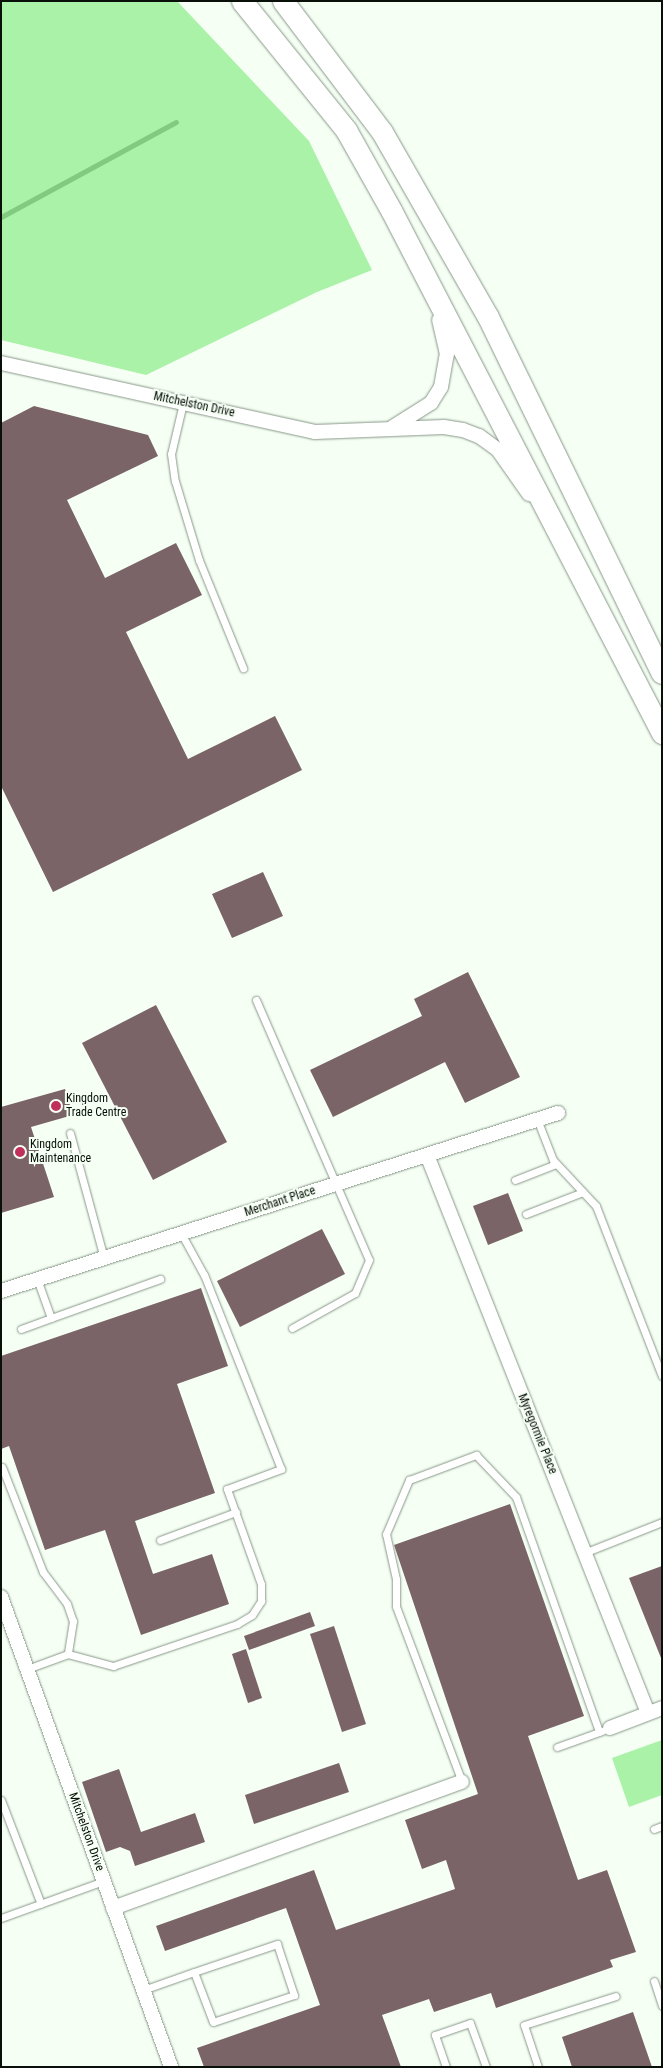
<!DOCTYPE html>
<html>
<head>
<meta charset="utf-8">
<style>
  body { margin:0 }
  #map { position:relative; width:663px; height:2068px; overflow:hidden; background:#f5fff4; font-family:"Roboto Condensed",sans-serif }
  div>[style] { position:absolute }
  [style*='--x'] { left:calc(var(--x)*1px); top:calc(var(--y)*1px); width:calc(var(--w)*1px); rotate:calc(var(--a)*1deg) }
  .green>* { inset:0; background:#aaf2a8 }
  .stream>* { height:5px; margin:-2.5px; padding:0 2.5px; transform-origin:2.5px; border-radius:2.5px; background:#81ca80 }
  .building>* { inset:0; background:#7a6467 }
  .roads { filter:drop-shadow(0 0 1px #889788) drop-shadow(0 0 1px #889788) }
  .lane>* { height:7px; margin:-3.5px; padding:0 3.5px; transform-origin:3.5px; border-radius:3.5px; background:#fff }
  .street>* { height:14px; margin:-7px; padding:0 7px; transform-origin:7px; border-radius:7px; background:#fff }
  .primary>* { height:21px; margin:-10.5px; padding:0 10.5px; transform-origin:10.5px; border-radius:10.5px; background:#fff }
  .dots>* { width:14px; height:14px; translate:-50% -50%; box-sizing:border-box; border:2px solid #f5fff4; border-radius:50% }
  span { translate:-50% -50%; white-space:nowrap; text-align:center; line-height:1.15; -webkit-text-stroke:4px #f5fff4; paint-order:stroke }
  .street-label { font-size:12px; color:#090f09 }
  .poi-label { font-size:12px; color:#090f09 }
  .left { translate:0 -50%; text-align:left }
  .frame { position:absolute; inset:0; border:2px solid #090f09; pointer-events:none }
</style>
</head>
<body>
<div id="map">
  <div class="green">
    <i style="clip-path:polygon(1px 1px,177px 1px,309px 141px,372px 270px,317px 292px,146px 375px,1px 340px)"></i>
    <i style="clip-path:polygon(662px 1740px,662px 1795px,629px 1807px,612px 1758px)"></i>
  </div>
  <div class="stream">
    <i style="--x:1;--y:217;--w:199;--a:-28.5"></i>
  </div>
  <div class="building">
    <i style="clip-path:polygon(34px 406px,148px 435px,158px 456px,67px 500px,105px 578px,176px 543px,202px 595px,126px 632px,188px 759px,275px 716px,302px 770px,53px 892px,1px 786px,1px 423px)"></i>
    <i style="clip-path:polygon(263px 872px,283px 916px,232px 938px,212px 894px)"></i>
    <i style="clip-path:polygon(468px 972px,520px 1077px,465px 1103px,445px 1062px,333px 1117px,310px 1070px,422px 1016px,414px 999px)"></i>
    <i style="clip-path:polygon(156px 1005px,227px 1142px,153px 1180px,82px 1043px)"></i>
    <i style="clip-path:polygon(65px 1089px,73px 1115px,31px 1127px,54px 1197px,1px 1213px,1px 1107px)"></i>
    <i style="clip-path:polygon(508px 1193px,523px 1231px,488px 1245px,473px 1206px)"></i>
    <i style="clip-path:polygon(322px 1229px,345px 1274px,240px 1327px,217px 1281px)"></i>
    <i style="clip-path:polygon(201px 1288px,228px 1366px,177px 1384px,215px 1493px,135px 1521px,153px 1574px,212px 1554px,229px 1604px,141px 1635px,105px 1530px,45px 1550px,9px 1446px,1px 1449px,1px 1356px)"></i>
    <i style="clip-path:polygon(510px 1504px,584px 1716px,528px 1736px,578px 1880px,607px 1870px,636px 1952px,610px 1960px,613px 1967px,496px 2008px,491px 1993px,434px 2012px,429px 1999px,382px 2015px,401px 2067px,204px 2067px,197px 2048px,320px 2005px,286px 1908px,165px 1951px,156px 1926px,314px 1870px,336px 1930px,455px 1889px,446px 1860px,422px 1869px,405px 1820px,478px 1794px,394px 1545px)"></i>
    <i style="clip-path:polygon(662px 1566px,662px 1658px,661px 1658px,629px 1578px)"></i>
    <i style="clip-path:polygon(310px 1612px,315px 1626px,249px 1650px,244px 1636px)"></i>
    <i style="clip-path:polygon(334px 1626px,366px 1724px,342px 1732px,310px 1634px)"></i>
    <i style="clip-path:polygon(246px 1649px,262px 1698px,248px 1703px,232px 1654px)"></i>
    <i style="clip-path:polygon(339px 1763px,349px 1792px,254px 1824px,245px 1795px)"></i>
    <i style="clip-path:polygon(119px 1769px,141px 1832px,195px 1813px,205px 1842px,135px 1866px,130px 1851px,120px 1847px,106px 1852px,82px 1782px)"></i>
    <i style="clip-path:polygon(633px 2012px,652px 2067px,572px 2067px,562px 2037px)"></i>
  </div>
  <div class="roads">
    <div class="lane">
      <i style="--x:183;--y:403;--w:52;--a:103.2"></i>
      <i style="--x:171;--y:454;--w:27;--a:82"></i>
      <i style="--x:175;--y:481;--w:83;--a:73.1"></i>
      <i style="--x:199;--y:560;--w:117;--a:67.8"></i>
      <i style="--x:256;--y:1000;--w:283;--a:66.5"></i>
      <i style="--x:369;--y:1260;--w:36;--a:113"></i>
      <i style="--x:355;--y:1293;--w:72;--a:150.9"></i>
      <i style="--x:537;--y:1119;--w:44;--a:68.7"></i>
      <i style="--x:553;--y:1160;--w:63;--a:46.9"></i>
      <i style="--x:596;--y:1206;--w:182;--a:68.8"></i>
      <i style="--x:70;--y:1133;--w:130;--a:74.8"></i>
      <i style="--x:515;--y:1180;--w:44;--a:-21.3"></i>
      <i style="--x:526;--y:1214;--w:61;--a:-21.1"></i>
      <i style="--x:51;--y:1318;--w:116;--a:-19.7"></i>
      <i style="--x:21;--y:1329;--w:32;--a:-20"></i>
      <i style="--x:51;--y:1318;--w:41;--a:-109.7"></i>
      <i style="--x:2;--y:1467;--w:113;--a:68.7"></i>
      <i style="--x:43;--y:1572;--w:40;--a:53"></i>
      <i style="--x:67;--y:1604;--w:18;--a:71"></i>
      <i style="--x:73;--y:1621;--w:33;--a:99"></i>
      <i style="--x:160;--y:1540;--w:81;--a:-20.2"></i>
      <i style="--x:584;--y:1553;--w:84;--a:-21.7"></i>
      <i style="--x:27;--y:1669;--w:44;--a:-20.1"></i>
      <i style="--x:68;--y:1654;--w:47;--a:14.9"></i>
      <i style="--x:113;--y:1666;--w:131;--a:-18.7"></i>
      <i style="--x:237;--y:1624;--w:17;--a:-31"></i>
      <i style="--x:252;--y:1615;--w:17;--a:-57"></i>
      <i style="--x:261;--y:1601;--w:17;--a:-90"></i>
      <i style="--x:261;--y:1584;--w:101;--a:-109.7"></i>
      <i style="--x:227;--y:1489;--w:58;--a:-20.3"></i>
      <i style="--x:281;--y:1469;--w:209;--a:-111.6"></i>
      <i style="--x:204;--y:1275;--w:48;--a:-118.7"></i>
      <i style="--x:557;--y:1747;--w:48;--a:-19.6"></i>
      <i style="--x:462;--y:1782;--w:188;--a:-110.6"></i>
      <i style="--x:396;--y:1606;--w:27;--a:-90"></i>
      <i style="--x:396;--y:1579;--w:46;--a:-102.5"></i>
      <i style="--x:386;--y:1534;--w:59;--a:-66.9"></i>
      <i style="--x:409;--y:1480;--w:72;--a:-20.5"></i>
      <i style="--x:476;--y:1455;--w:58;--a:46.4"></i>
      <i style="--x:516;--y:1497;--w:249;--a:70.5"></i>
      <i style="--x:1;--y:1800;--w:111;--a:69"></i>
      <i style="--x:654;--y:1829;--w:9;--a:-21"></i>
      <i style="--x:1;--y:1918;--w:109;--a:-19.8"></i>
      <i style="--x:654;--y:1981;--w:26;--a:72"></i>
      <i style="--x:143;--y:1990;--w:54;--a:-19.4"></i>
      <i style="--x:194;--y:1972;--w:88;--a:-18.6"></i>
      <i style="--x:277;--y:1944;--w:54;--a:71.6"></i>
      <i style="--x:294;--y:1995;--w:85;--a:161.6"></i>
      <i style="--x:213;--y:2022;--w:53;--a:-110.8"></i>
      <i style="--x:446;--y:2067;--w:34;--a:-109"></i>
      <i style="--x:435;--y:2035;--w:37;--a:-19"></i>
      <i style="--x:470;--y:2023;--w:47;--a:70"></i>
      <i style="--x:538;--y:2067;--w:44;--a:-108.4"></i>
      <i style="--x:524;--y:2025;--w:96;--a:-17.5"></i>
    </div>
    <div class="street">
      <i style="--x:1;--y:363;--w:321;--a:12.4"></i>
      <i style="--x:315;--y:432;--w:129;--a:-2.2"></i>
      <i style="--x:444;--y:427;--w:19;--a:9"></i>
      <i style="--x:463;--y:430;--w:17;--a:21"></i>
      <i style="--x:479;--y:436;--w:24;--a:36"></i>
      <i style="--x:498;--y:450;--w:54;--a:54.8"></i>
      <i style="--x:393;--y:427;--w:45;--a:-32.3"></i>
      <i style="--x:431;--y:403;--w:19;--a:-58"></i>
      <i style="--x:441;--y:387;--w:34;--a:-80"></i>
      <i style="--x:447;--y:354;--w:35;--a:-103"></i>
      <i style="--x:427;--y:1155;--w:600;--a:68.39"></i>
      <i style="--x:1;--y:1291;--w:585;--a:-17.72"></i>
      <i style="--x:1;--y:1597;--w:500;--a:70.1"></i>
      <i style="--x:610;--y:1728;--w:56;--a:-21"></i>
      <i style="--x:113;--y:1908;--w:371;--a:-19.9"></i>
    </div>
    <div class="primary">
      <i style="--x:242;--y:1;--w:166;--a:51.1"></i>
      <i style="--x:346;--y:130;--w:94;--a:60.7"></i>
      <i style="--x:392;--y:212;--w:587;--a:62.61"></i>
      <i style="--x:283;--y:1;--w:164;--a:52.9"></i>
      <i style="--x:382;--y:132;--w:213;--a:60.2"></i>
      <i style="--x:488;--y:317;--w:396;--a:64"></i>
    </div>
  </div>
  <div class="dots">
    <i style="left:56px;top:1106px;background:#bf305a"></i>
    <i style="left:20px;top:1152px;background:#bf305a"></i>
  </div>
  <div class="street-label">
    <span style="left:194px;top:405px;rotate:12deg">Mitchelston Drive</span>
    <span style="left:280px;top:1202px;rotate:-18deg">Merchant Place</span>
    <span style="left:537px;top:1434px;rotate:68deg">Myregormie Place</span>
    <span style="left:86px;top:1832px;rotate:70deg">Mitchelston Drive</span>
  </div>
  <div class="poi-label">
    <span class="left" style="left:66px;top:1106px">Kingdom<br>Trade Centre</span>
    <span class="left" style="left:30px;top:1152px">Kingdom<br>Maintenance</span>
  </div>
  <div class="frame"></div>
</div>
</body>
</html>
